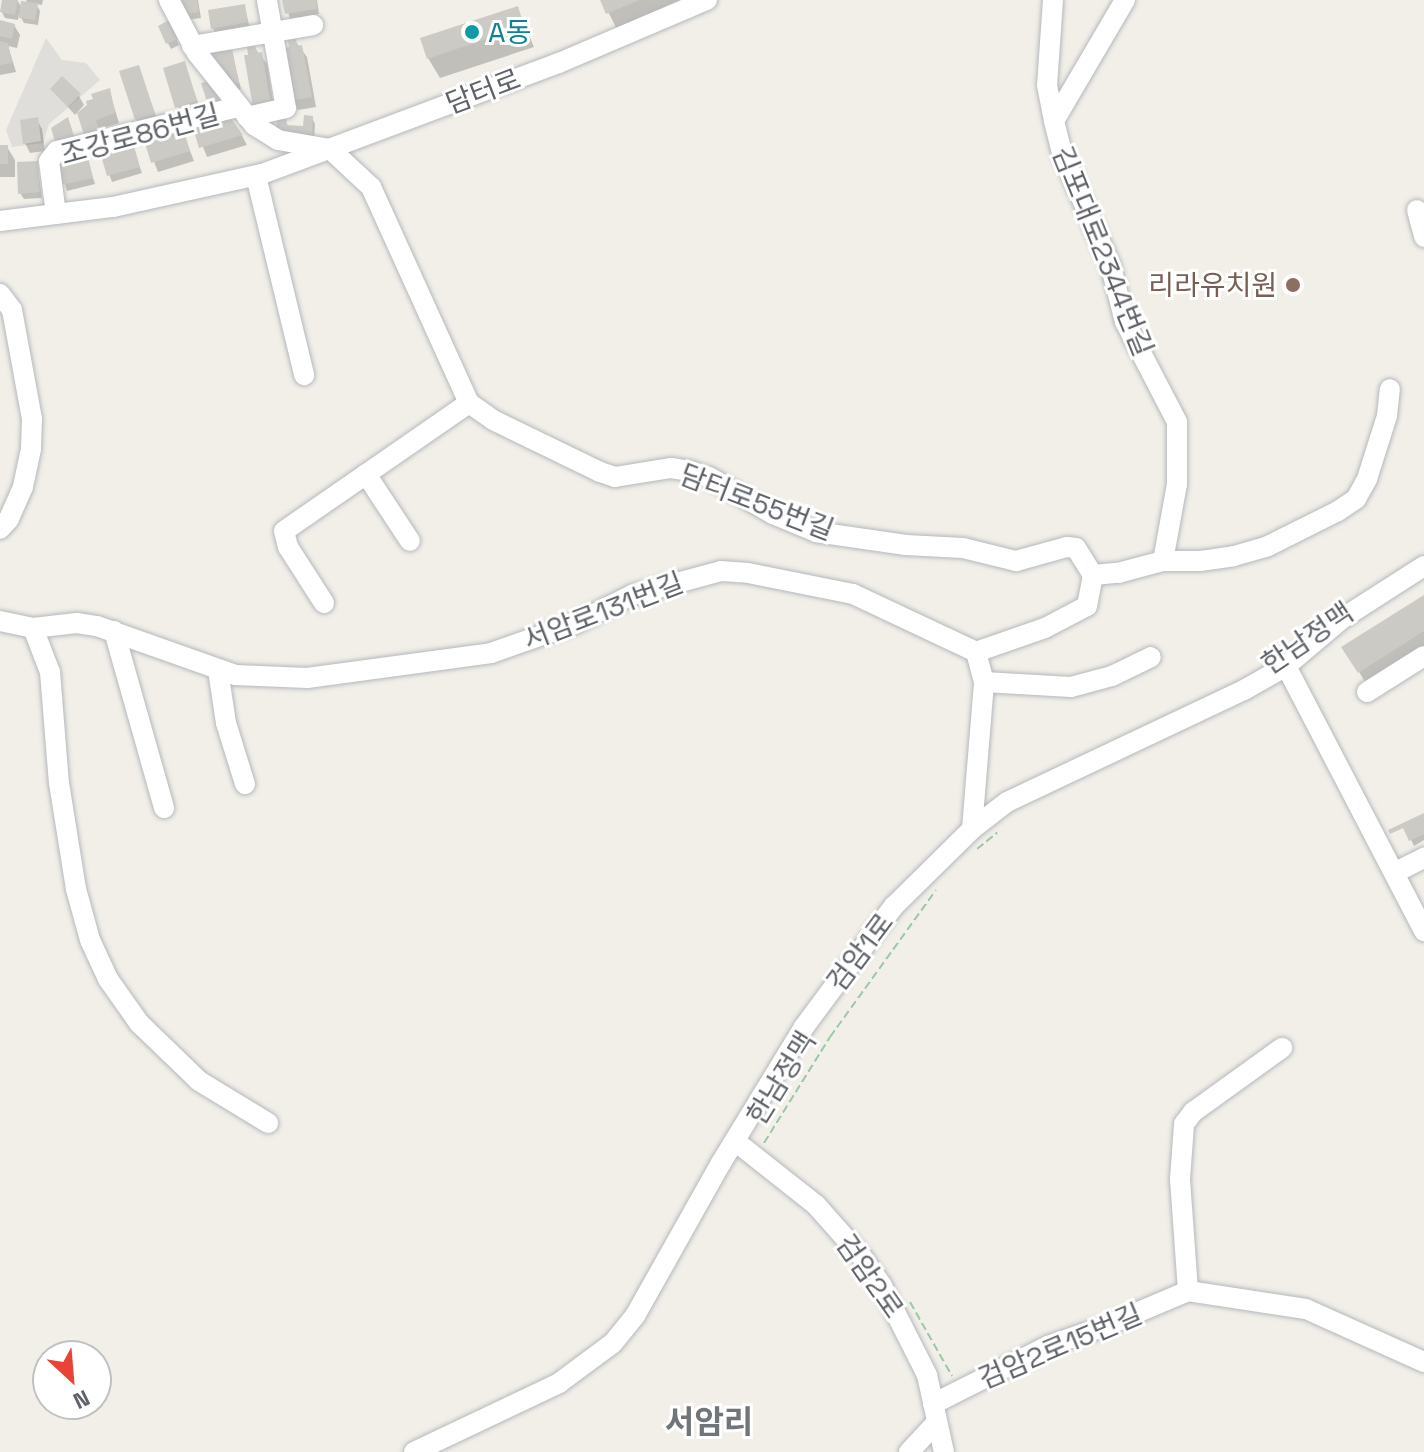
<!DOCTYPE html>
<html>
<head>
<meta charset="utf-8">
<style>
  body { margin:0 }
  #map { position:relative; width:1424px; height:1452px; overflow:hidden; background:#f1efe8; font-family:"Space Grotesk","Noto Sans KR",sans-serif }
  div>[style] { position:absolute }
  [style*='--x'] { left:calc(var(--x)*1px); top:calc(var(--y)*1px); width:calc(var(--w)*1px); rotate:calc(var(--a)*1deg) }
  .industrial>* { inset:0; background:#e0deda }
  .shadow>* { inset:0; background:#0003 }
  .building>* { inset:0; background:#cccac5 }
  .path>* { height:2px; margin-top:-1px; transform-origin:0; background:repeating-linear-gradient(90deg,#9cc7a9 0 8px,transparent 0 12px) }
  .roads { filter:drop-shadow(0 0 2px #b5b8bc) drop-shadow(0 0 2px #b5b8bc) }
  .minor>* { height:20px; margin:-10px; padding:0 10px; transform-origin:10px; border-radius:10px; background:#fff }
  .dots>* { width:22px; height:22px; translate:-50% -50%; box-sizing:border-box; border:4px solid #fff; border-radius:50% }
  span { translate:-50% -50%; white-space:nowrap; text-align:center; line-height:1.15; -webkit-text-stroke:6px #fff; paint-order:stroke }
  .culture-label { font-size:28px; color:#0d838f }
  .left { translate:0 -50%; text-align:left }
  .street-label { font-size:28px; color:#5f6368 }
  .education-label { font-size:28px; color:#785e54 }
  .right { translate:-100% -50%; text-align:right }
  .quarter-label { font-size:32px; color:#70757a; font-weight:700 }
  .north { position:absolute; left:32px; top:1340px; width:80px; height:80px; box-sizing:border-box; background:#fff; border:2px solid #bfc1c3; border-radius:50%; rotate:154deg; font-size:22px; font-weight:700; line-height:32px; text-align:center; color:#5f6368 }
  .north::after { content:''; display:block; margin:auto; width:28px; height:36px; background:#ea4335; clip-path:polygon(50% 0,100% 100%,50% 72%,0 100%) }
</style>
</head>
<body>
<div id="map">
  <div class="industrial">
    <i style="clip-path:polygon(46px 38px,62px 60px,86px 63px,100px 80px,49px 124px,43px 143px,12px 147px,6px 130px)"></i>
  </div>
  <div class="shadow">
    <i style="clip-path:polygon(4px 0,17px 0,22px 8px,28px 4px,26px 0,43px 0,42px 5px,36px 4px,40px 11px,38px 25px,24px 23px,19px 14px,18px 20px,5px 18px,2px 12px)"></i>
    <i style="clip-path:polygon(180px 0,198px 0,201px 18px,185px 20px)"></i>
    <i style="clip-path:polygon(285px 0,317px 0,319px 14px,290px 19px)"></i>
    <i style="clip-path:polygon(602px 0,701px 0,619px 33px)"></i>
    <i style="clip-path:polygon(244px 6px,250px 28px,216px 34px,213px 28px)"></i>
    <i style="clip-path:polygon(517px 8px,534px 47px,440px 78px,428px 58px)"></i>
    <i style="clip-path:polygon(0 22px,14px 25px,20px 35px,17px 48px,8px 46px,16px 72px,0 75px)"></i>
    <i style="clip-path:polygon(160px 27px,172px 29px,179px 45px,171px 49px)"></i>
    <i style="clip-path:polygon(295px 41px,307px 57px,316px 107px,298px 110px,292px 100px,291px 48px)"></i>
    <i style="clip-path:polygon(254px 47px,267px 64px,275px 114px,260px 117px)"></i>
    <i style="clip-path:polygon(231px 50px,241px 89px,237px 89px,224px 72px)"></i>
    <i style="clip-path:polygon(184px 63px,201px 111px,182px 117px,165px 69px)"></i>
    <i style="clip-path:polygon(138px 67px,159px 124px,142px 129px,136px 120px)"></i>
    <i style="clip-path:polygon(52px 89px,79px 96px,84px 105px,75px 115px)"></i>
    <i style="clip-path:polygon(109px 90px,119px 123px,99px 129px,103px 140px,91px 143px,90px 106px)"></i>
    <i style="clip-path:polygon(312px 118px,315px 124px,314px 140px,281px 137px,285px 121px,289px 127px,305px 128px)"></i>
    <i style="clip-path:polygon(37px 120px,42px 129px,45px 151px,30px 153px,25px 143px)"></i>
    <i style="clip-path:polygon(196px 129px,239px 130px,247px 145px,207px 157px)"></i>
    <i style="clip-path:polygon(183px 133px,194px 161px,158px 172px,147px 144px)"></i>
    <i style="clip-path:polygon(0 147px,7px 147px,15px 160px,15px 177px,0 177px)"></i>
    <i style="clip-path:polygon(133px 149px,142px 173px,112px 182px,103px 157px)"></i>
    <i style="clip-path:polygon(87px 159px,95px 184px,67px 191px,59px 166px)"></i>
    <i style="clip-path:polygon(37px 163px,42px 198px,24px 199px,20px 193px)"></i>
    <i style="clip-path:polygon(1424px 597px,1424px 649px,1367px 685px,1344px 647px)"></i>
    <i style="clip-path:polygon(1424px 815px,1424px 840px,1414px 846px,1404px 825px)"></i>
  </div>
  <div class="building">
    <i style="clip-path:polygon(2px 0,18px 0,15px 15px,0 12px)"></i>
    <i style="clip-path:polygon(178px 0,197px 0,199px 12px,180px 15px)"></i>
    <i style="clip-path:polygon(282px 0,316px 0,317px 9px,285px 14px)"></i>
    <i style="clip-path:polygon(600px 0,640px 0,606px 14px)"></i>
    <i style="clip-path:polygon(21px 1px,38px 3px,35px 20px,19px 18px)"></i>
    <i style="clip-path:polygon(245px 4px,248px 22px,211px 29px,208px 10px)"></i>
    <i style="clip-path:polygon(518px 6px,524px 26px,427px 59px,420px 38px)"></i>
    <i style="clip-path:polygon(0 20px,15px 24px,12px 39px,0 36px)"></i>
    <i style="clip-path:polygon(169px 20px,178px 39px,166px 44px,158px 26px)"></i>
    <i style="clip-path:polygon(296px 39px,297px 46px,302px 45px,312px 97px,290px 101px,281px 48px,289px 47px,288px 40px)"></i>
    <i style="clip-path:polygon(0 41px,8px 43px,12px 63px,0 65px)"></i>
    <i style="clip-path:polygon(255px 45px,257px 53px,262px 52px,271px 105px,253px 108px,244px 55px,248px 55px,247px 47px)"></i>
    <i style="clip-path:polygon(232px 48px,239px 83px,232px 84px,230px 75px,224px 76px,207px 53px)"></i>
    <i style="clip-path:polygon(185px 61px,197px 101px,175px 108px,163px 68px)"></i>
    <i style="clip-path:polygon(139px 65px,155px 114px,135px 120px,119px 71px)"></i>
    <i style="clip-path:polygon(62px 76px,81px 94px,68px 107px,50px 89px)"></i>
    <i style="clip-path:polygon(209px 81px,218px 89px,221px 101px,208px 105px,201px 83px)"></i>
    <i style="clip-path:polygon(110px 88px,115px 113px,96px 120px,99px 130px,84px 135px,77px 113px,87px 105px,86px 101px,93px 99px,91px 94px)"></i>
    <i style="clip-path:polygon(304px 115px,313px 116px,312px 135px,276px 132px,277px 118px,287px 119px,286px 125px,303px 126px)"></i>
    <i style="clip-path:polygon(38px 117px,41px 141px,23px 144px,20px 120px)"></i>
    <i style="clip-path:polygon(68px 117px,75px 139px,56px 145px,51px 128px)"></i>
    <i style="clip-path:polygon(230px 117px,243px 135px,199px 148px,193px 128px)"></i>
    <i style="clip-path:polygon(184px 131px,190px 151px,151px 163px,145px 143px)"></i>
    <i style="clip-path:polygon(0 145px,8px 145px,8px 164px,0 164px)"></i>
    <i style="clip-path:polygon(134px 146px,140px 167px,107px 176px,101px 156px)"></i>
    <i style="clip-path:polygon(88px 157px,93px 178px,61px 185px,56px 165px)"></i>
    <i style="clip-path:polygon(38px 161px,40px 192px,18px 194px,17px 162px)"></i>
    <i style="clip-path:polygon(1424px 595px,1424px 631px,1358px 673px,1341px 647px)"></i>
    <i style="clip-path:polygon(1424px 813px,1424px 834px,1409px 841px,1403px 828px,1390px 834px,1388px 830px)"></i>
  </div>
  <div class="path">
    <i style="--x:977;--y:849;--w:26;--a:-39"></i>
    <i style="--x:764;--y:1143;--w:125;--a:-58.1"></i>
    <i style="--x:830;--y:1037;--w:181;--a:-54.2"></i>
    <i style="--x:910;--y:1302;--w:85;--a:60.4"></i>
  </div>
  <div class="roads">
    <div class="minor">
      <i style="--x:169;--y:0;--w:60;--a:62.2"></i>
      <i style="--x:197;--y:53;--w:92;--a:51.6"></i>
      <i style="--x:254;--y:125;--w:28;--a:32"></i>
      <i style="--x:278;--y:140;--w:53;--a:9.8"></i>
      <i style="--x:330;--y:149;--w:56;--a:42.8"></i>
      <i style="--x:371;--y:187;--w:237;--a:65.6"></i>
      <i style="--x:469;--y:403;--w:29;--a:35"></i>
      <i style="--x:493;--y:420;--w:119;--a:25.9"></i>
      <i style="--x:600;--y:472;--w:16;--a:18"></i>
      <i style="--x:615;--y:477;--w:57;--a:-9.1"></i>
      <i style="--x:671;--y:468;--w:19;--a:9"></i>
      <i style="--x:690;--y:471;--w:20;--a:18"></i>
      <i style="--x:709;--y:477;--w:74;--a:30"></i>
      <i style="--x:773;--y:514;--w:47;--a:22.7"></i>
      <i style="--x:816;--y:532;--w:91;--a:8.2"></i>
      <i style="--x:906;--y:545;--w:57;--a:3"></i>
      <i style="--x:963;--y:548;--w:55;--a:13.8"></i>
      <i style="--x:1016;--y:561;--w:53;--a:-15.4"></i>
      <i style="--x:1067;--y:547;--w:9;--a:6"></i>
      <i style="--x:1076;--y:548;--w:32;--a:58"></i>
      <i style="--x:1093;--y:575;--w:25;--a:-5"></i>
      <i style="--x:1118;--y:573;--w:47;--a:-14.9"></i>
      <i style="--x:1163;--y:561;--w:37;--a:0"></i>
      <i style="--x:1200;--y:561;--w:34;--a:-8"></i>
      <i style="--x:1234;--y:556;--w:35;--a:-16"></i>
      <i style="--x:1268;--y:546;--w:78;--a:-26.6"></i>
      <i style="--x:1338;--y:511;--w:22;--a:-34"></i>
      <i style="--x:1356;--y:499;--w:23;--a:-61"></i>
      <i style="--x:1367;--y:479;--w:66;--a:-72.4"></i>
      <i style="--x:1387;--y:416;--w:27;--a:-84"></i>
      <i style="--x:1053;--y:0;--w:85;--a:94"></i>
      <i style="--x:1047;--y:85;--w:37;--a:79"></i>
      <i style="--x:1125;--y:0;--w:140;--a:120.4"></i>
      <i style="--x:1054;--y:121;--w:33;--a:76"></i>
      <i style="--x:1062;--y:153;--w:124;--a:66.7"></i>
      <i style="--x:1111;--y:267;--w:57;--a:75.7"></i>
      <i style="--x:1125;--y:322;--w:113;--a:62.5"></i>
      <i style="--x:1177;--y:422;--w:62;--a:90"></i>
      <i style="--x:1177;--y:484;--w:78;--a:100.3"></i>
      <i style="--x:192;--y:46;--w:123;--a:-9.8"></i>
      <i style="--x:247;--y:117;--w:40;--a:-13"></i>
      <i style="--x:286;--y:108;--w:110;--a:-100"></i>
      <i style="--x:256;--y:176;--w:205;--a:76.4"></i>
      <i style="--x:1417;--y:210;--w:28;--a:75"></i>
      <i style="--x:56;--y:214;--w:53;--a:-97.5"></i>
      <i style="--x:49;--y:161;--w:13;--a:-51"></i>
      <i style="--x:57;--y:151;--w:186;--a:-13.7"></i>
      <i style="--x:0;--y:221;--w:114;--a:-7.1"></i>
      <i style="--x:113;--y:207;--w:153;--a:-12.5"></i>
      <i style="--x:262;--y:174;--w:317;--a:-20.5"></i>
      <i style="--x:559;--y:63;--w:161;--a:-23.1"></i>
      <i style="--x:0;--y:294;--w:20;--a:53"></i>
      <i style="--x:12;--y:310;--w:111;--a:79.6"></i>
      <i style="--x:32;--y:419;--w:30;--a:92"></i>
      <i style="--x:31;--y:449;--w:39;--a:102"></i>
      <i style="--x:23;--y:487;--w:35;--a:114"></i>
      <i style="--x:9;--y:519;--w:13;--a:132"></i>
      <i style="--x:366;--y:474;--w:80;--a:56.7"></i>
      <i style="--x:324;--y:603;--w:67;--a:-122.7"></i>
      <i style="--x:288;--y:547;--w:16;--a:-104"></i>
      <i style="--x:284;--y:531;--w:225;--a:-34.7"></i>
      <i style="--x:0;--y:621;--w:34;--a:12"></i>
      <i style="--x:33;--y:628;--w:44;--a:-6.5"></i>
      <i style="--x:77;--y:623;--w:20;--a:9"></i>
      <i style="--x:97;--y:626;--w:146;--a:19.5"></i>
      <i style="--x:235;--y:675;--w:72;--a:2.4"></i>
      <i style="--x:307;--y:678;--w:186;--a:-7.7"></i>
      <i style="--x:491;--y:653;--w:88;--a:-19.3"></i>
      <i style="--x:574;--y:624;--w:65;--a:-26.6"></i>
      <i style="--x:632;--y:595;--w:92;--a:-15.1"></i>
      <i style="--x:721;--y:571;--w:27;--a:4"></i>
      <i style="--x:748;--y:573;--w:107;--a:11.3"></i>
      <i style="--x:853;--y:594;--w:136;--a:25.2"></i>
      <i style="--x:33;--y:628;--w:47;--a:68.9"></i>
      <i style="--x:50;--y:672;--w:111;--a:85.4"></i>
      <i style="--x:59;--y:783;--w:107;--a:80.9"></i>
      <i style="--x:76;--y:889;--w:53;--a:74.6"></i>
      <i style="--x:90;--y:940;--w:43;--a:65.2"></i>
      <i style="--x:108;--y:979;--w:54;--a:54.8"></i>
      <i style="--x:139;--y:1023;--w:83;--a:44"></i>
      <i style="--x:199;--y:1081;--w:81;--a:31.3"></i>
      <i style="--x:114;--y:631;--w:184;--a:74.2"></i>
      <i style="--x:1286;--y:666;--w:299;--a:62.5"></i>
      <i style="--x:218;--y:670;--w:54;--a:81.4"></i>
      <i style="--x:226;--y:723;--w:64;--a:72.7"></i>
      <i style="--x:984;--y:682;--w:87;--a:3.3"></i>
      <i style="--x:1071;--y:687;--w:42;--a:-15"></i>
      <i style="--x:1112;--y:676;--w:43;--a:-26"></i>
      <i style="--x:1367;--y:692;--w:67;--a:-32.3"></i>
      <i style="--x:972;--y:829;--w:147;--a:-85.3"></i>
      <i style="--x:984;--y:682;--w:31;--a:-105"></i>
      <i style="--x:976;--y:652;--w:73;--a:-19.2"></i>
      <i style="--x:1045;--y:628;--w:47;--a:-27.6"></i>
      <i style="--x:1087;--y:606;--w:32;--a:-79"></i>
      <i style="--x:1394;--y:873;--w:34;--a:-27"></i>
      <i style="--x:735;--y:1141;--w:103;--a:38.3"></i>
      <i style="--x:816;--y:1205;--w:69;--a:48.5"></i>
      <i style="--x:862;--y:1257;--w:35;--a:55"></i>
      <i style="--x:882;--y:1286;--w:100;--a:63.2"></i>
      <i style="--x:927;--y:1375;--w:79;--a:77.6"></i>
      <i style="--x:1188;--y:1291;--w:112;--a:-94.1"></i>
      <i style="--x:1180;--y:1179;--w:55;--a:-85.8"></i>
      <i style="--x:1184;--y:1124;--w:15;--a:-53"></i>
      <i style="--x:1193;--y:1112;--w:110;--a:-35.7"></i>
      <i style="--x:933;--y:1404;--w:129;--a:-26.8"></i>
      <i style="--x:1048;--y:1346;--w:64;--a:-19.3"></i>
      <i style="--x:1108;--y:1325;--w:87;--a:-23"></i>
      <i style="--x:1188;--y:1291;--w:119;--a:8.7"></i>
      <i style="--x:1306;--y:1309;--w:129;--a:24.2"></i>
      <i style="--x:414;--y:1452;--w:161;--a:-25.4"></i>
      <i style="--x:559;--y:1383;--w:67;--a:-36.5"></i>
      <i style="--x:613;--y:1343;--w:35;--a:-51"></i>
      <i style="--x:635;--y:1316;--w:176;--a:-60.7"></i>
      <i style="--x:721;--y:1163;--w:159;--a:-58.6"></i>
      <i style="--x:804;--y:1027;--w:151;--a:-53.4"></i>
      <i style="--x:894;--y:906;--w:110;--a:-44.6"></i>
      <i style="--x:972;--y:829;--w:44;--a:-37.6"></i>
      <i style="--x:1007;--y:802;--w:262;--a:-25.3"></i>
      <i style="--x:1244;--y:690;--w:48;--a:-29.7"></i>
      <i style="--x:1286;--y:666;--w:75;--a:-40.1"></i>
      <i style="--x:1343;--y:618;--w:96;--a:-32.7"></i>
      <i style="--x:909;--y:1452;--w:41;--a:-47"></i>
    </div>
  </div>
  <div class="dots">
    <i style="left:472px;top:32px;background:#0f9aa8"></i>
    <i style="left:1293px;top:285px;background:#8d6e63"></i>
  </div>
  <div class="culture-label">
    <span class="left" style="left:488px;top:32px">A동</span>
  </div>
  <div class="street-label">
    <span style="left:483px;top:91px;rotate:-21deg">담터로</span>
    <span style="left:140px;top:134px;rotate:-15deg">조강로86번길</span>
    <span style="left:1103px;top:251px;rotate:68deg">김포대로2344번길</span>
    <span style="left:757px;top:502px;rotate:21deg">담터로55번길</span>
    <span style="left:603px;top:611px;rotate:-21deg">서암로131번길</span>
    <span style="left:1307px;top:638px;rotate:-34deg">한남정맥</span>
    <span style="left:860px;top:952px;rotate:-53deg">검암1로</span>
    <span style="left:781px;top:1078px;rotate:-58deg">한남정맥</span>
    <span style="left:870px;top:1276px;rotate:55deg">검암2로</span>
    <span style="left:1060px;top:1346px;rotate:-23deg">검암2로15번길</span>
  </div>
  <div class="education-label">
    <span class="right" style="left:1277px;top:285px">리라유치원</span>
  </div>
  <div class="quarter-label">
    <span style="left:709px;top:1422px">서암리</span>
  </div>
  <div class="north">N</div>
</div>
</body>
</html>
